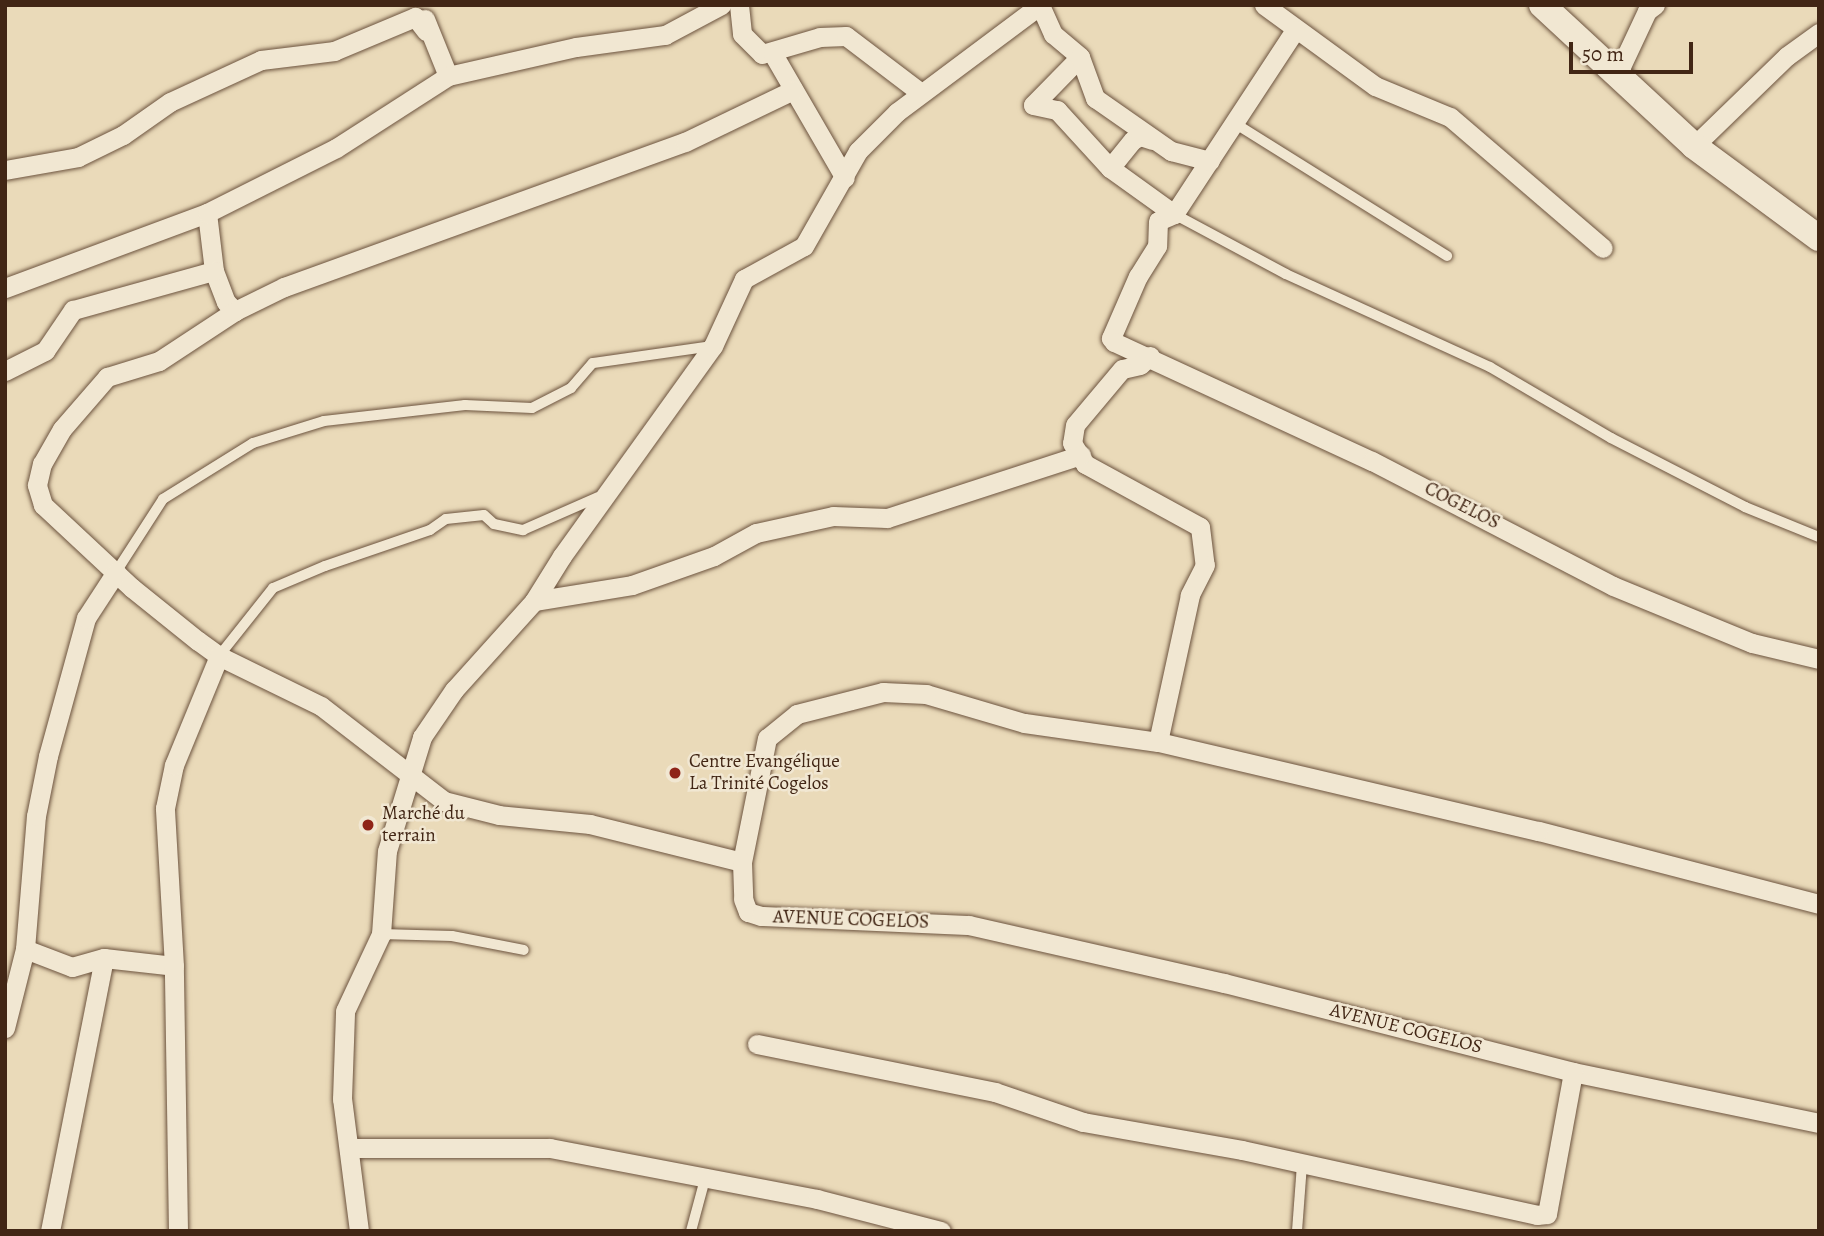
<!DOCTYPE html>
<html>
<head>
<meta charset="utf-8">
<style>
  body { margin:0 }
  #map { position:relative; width:1824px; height:1236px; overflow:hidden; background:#eadab9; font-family:Alegreya,serif }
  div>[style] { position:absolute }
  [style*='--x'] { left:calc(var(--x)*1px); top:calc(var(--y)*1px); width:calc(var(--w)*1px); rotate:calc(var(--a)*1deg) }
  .roads { filter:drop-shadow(0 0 2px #6c533e) drop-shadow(0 0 2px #6c533e) }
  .lane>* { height:10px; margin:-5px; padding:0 5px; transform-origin:5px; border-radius:5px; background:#f1e7d2 }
  .street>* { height:19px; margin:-9.5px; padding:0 9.5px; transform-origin:9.5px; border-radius:9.5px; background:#f1e7d2 }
  .secondary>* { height:26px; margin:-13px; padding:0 13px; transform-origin:13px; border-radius:13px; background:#f1e7d2 }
  .dots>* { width:19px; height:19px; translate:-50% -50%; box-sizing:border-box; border:4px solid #f1e7d2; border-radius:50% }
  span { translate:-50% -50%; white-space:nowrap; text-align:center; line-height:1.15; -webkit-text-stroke:5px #f1e7d2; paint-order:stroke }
  .street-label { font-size:19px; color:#422615 }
  .poi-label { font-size:19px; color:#422615 }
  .left { translate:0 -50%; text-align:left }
  .frame { position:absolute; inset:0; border:7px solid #422615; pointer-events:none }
  .scale { position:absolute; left:1569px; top:42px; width:124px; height:32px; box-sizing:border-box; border:4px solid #422615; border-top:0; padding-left:9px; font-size:21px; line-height:24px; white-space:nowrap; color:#422615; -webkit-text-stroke:5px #f1e7d2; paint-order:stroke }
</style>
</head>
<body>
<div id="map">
  <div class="roads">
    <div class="lane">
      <i style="--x:1236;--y:124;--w:249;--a:32"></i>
      <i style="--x:1174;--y:214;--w:127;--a:28.2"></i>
      <i style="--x:1286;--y:274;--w:224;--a:24.5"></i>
      <i style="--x:1490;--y:367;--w:140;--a:30.4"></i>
      <i style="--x:1611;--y:438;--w:151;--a:27.2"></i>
      <i style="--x:1745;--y:507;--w:80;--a:22.1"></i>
      <i style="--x:116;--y:572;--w:87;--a:-57.2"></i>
      <i style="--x:163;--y:499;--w:106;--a:-31.9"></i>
      <i style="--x:253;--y:443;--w:74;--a:-17.2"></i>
      <i style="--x:324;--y:421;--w:142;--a:-6.5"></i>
      <i style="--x:465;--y:405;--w:67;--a:2.6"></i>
      <i style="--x:532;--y:408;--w:44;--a:-27.1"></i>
      <i style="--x:571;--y:388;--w:33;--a:-49"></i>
      <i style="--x:593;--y:363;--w:121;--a:-8.1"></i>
      <i style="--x:219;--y:656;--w:87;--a:-51.5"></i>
      <i style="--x:273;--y:588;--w:56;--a:-22.9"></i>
      <i style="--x:325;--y:566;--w:111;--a:-18.9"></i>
      <i style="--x:430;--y:530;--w:19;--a:-35"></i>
      <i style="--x:446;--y:519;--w:38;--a:-6"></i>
      <i style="--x:484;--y:515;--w:13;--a:42"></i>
      <i style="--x:494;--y:524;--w:30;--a:12"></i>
      <i style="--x:523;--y:530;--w:82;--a:-23.7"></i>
      <i style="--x:381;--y:934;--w:71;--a:1.6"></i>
      <i style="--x:452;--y:936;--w:73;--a:11"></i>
      <i style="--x:691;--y:1231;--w:54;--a:-74.9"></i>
      <i style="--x:1297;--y:1231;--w:66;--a:-85.7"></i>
    </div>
    <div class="street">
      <i style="--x:739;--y:5;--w:29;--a:84"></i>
      <i style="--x:742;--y:34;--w:28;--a:45"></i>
      <i style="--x:762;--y:54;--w:60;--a:-16.3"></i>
      <i style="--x:820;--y:37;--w:26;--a:-2"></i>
      <i style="--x:846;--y:36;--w:94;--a:37.2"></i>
      <i style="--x:1264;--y:5;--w:137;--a:36.1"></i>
      <i style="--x:1375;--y:86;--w:81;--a:22.5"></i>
      <i style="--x:1450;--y:117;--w:201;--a:40.6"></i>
      <i style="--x:425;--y:19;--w:61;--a:68"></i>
      <i style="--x:1295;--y:30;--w:220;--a:123.3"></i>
      <i style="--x:1174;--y:214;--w:17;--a:156"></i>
      <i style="--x:1158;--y:221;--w:25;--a:92"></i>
      <i style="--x:1157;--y:246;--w:36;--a:122"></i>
      <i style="--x:1138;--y:276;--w:68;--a:113.5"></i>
      <i style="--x:1111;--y:338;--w:5;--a:53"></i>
      <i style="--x:1114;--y:342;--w:284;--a:24.8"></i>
      <i style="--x:1372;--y:461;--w:271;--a:27.4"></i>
      <i style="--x:1613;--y:586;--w:150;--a:22.3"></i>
      <i style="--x:1752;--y:643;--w:69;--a:13.4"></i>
      <i style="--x:773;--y:54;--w:143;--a:59.9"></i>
      <i style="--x:1617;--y:75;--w:71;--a:-64.9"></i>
      <i style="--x:1647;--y:11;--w:10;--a:-37"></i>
      <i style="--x:1033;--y:105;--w:25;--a:12"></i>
      <i style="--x:1057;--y:110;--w:79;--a:47.6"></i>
      <i style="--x:1110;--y:168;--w:79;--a:35.7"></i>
      <i style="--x:1033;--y:105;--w:67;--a:-45.6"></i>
      <i style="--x:1694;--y:146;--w:129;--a:-44.1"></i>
      <i style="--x:1787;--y:56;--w:39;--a:-36"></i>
      <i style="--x:1110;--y:168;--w:36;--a:-51"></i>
      <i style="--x:1133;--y:140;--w:8;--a:-30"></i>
      <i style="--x:1140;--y:136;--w:13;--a:18"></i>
      <i style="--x:5;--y:170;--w:74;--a:-10.1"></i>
      <i style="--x:78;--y:157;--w:50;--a:-26.1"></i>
      <i style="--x:123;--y:135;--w:57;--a:-35.1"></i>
      <i style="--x:170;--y:102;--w:100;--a:-24.8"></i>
      <i style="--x:261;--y:60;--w:74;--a:-7"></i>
      <i style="--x:334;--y:51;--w:88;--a:-22.8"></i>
      <i style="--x:415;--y:17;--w:18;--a:52"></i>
      <i style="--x:207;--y:213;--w:58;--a:83.1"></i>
      <i style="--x:214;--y:271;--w:33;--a:69"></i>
      <i style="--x:226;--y:302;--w:13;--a:45"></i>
      <i style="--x:5;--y:288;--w:215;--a:-20.4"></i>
      <i style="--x:207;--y:213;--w:144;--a:-26.7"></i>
      <i style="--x:336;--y:148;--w:133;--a:-32.7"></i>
      <i style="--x:448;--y:76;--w:131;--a:-12.8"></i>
      <i style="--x:576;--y:47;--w:90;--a:-7.7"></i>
      <i style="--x:665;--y:35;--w:64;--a:-28.2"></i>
      <i style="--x:1150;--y:356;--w:13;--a:138"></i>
      <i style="--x:1140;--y:365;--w:18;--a:167"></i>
      <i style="--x:1122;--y:369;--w:73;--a:130"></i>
      <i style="--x:1075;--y:425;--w:18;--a:99"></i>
      <i style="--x:1072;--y:443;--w:25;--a:58"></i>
      <i style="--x:1085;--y:464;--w:131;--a:28.7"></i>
      <i style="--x:1200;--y:527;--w:38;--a:83"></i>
      <i style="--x:1205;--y:565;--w:34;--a:117"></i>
      <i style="--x:1190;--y:595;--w:150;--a:102.3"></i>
      <i style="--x:5;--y:371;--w:45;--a:-26.6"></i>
      <i style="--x:45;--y:351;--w:50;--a:-55.7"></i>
      <i style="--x:73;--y:310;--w:146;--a:-15.5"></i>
      <i style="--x:534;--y:601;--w:99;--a:-9.3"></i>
      <i style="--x:632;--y:585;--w:87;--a:-19.5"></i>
      <i style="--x:714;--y:556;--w:48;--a:-28.7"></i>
      <i style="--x:756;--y:533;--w:79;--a:-12.4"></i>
      <i style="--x:833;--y:516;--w:54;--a:2.1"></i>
      <i style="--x:887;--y:518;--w:204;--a:-18"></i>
      <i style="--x:742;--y:862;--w:157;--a:-166"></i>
      <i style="--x:590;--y:824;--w:91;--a:-174.4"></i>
      <i style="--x:499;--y:815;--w:57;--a:-165.7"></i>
      <i style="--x:444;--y:801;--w:155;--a:-142.3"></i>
      <i style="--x:321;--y:706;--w:114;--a:-153.9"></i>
      <i style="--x:219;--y:656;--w:26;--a:-144"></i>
      <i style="--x:198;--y:641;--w:85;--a:-141.2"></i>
      <i style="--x:132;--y:588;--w:122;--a:-137"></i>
      <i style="--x:43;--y:505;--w:21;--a:-107"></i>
      <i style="--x:37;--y:485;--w:22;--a:-77"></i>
      <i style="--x:42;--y:464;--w:40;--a:-60.3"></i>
      <i style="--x:62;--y:429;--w:69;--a:-49.1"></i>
      <i style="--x:107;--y:377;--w:54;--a:-17.1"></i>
      <i style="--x:159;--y:361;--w:91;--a:-33.3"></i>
      <i style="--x:235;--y:311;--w:55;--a:-26.1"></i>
      <i style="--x:284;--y:287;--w:426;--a:-19.9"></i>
      <i style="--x:685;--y:142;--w:120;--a:-25.7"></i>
      <i style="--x:1819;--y:904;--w:290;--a:-165.4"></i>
      <i style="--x:1538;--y:831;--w:390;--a:-166.8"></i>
      <i style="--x:1158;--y:742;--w:135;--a:-171.9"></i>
      <i style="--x:1024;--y:723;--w:102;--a:-163.5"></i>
      <i style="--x:926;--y:694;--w:43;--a:-177.3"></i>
      <i style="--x:883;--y:692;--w:89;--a:165.7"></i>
      <i style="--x:797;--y:714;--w:38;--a:141"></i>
      <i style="--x:767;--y:738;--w:126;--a:101.4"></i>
      <i style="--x:742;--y:862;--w:37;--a:88"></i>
      <i style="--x:743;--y:899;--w:14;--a:69"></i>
      <i style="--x:748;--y:912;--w:14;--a:17"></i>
      <i style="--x:761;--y:916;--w:208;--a:2.5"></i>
      <i style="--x:969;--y:925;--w:262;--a:12.8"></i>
      <i style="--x:1224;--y:983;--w:360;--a:14.3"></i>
      <i style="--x:1573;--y:1072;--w:251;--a:11.7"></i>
      <i style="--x:25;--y:949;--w:50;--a:21"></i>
      <i style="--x:72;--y:967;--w:33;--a:-16"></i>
      <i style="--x:104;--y:958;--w:70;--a:6.5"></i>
      <i style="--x:5;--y:1028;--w:81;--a:-75.8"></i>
      <i style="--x:25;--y:949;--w:133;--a:-85.3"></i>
      <i style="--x:36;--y:816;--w:61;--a:-78.7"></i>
      <i style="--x:48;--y:756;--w:143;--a:-74.6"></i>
      <i style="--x:86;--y:618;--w:55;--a:-56.9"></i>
      <i style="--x:757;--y:1044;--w:243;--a:11.4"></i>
      <i style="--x:995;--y:1092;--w:93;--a:18.8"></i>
      <i style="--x:1083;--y:1122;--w:161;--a:10"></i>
      <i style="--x:1242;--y:1150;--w:302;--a:12.4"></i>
      <i style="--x:1537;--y:1215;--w:10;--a:-6"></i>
      <i style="--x:1547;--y:1214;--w:144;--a:-79.6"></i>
      <i style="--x:351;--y:1148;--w:199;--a:0"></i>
      <i style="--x:550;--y:1148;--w:272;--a:10.8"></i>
      <i style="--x:817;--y:1199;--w:128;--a:14.5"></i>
      <i style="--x:50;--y:1231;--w:278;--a:-78.8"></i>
      <i style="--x:178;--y:1231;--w:265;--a:-90.9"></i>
      <i style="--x:174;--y:966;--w:158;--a:-93.3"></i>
      <i style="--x:165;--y:808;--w:44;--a:-78.2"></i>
      <i style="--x:174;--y:765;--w:118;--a:-67.6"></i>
      <i style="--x:359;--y:1231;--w:133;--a:-97.3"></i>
      <i style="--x:342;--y:1099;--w:88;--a:-88"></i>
      <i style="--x:345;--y:1011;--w:85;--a:-64.9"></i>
      <i style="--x:381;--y:934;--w:83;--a:-85.9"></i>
      <i style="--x:387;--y:851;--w:119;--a:-72.9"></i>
      <i style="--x:422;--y:737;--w:57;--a:-55.8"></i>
      <i style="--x:454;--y:690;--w:120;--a:-48"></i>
      <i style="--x:534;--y:601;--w:53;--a:-58.1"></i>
      <i style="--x:562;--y:556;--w:259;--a:-54.3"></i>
      <i style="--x:713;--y:346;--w:74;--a:-65.2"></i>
      <i style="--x:744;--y:279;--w:68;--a:-28.8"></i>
      <i style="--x:804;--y:246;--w:109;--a:-60.4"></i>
      <i style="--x:858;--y:151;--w:55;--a:-45"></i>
      <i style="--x:897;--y:112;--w:179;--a:-36.8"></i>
      <i style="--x:1040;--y:5;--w:32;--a:66"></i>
      <i style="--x:1053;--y:34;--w:35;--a:40"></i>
      <i style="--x:1080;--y:57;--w:44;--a:69.9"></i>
      <i style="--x:1095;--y:98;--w:93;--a:34.9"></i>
      <i style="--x:1171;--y:151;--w:40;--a:14.4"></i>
    </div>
    <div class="secondary">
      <i style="--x:1542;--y:5;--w:207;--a:42.8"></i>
      <i style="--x:1694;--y:146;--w:155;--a:36.4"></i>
    </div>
  </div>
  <div class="dots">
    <i style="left:675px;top:773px;background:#8f2418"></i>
    <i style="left:368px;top:825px;background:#8f2418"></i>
  </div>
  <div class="street-label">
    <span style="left:1462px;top:506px;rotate:27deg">COGELOS</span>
    <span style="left:851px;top:920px;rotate:2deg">AVENUE COGELOS</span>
    <span style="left:1406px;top:1029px;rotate:14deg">AVENUE COGELOS</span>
  </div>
  <div class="poi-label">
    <span class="left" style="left:689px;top:773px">Centre Evangélique<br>La Trinité Cogelos</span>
    <span class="left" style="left:382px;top:825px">Marché du<br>terrain</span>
  </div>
  <div class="frame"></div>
  <div class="scale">50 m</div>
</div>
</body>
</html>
